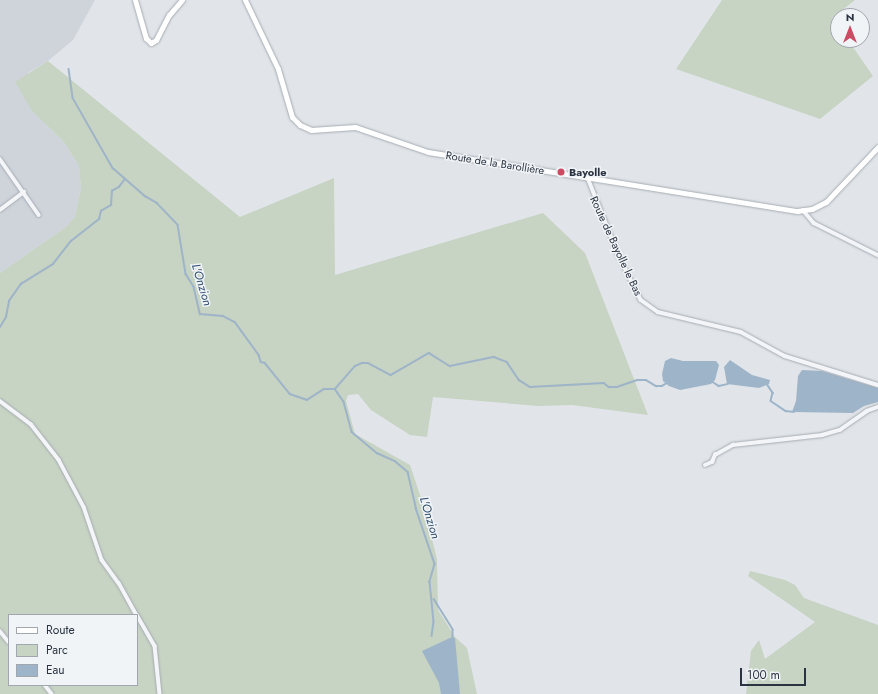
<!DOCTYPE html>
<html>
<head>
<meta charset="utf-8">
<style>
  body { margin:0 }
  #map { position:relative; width:878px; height:694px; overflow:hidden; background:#e1e5e9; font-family:Jost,sans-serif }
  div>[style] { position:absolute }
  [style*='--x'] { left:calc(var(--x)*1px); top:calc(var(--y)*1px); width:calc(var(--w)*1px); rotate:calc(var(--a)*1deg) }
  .built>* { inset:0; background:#cfd4db }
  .green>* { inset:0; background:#c7d3c3 }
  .water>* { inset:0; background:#9eb4c8 }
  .stream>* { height:1.5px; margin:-0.75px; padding:0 0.75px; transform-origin:0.75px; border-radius:0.75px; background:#9eb4c8 }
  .roads { filter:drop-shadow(0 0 1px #a6acb3) drop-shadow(0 0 1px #a6acb3) }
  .minor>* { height:3.5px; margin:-1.75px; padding:0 1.75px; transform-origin:1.75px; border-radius:1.75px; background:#f4f5f8 }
  .secondary>* { height:5px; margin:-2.5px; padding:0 2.5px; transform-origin:2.5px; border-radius:2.5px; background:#fff }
  .dots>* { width:11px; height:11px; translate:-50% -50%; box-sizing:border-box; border:2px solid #f1f4f7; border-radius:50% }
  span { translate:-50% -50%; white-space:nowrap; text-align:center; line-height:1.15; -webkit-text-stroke:3px #f1f4f7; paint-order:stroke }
  .street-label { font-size:11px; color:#2a3341 }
  .poi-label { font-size:11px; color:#2a3341; font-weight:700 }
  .left { translate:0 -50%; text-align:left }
  .water-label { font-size:12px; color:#355374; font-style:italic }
  .legend { position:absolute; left:8px; top:614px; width:130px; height:72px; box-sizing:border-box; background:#f1f4f7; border:1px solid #a1a7ae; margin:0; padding:5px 7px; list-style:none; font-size:12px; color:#2a3341 }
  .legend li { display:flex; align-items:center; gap:8px; height:20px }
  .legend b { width:20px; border:1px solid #a1a7ae }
  .north { position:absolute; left:830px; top:8px; width:40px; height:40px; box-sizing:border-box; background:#f1f4f7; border:1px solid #a1a7ae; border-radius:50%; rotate:0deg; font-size:11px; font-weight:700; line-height:16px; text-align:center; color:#2a3341 }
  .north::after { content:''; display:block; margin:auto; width:14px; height:18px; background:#ca4b62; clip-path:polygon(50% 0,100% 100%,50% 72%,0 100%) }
  .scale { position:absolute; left:740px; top:668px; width:66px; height:18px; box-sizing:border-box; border:2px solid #2a3341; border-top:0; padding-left:5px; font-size:12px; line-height:14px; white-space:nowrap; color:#2a3341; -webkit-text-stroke:3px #f1f4f7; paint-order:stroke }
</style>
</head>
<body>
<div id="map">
  <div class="built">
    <i style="clip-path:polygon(0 0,95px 0,73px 40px,48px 61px,28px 73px,32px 111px,64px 142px,79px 166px,81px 188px,75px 217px,66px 227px,0 273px)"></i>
  </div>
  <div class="green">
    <i style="clip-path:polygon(722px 0,855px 0,832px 18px,838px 26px,838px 40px,848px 40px,873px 76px,820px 119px,676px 69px)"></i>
    <i style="clip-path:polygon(evenodd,48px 61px,240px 217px,334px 178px,335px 275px,543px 213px,585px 253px,648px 415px,572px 405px,538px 406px,433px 397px,427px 437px,410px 435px,371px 410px,358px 394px,348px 395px,346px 401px,355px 434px,410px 465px,423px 504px,437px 559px,438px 610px,455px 637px,467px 648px,477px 694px,0 694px,0 273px,66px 227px,75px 217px,81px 188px,79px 166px,64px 142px,32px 111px,15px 82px,48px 61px,9px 615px,137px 615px,137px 685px,9px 685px,9px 615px)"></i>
    <i style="clip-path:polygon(750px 571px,785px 580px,795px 585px,804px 598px,878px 625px,878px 694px,746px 694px,751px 651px,759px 640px,765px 659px,815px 622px,748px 576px)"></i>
  </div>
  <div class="water">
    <i style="clip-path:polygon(671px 358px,683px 361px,716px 361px,719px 365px,715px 380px,711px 384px,680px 390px,669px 386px,663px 381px,662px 374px,665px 361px)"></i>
    <i style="clip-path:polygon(730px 360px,752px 375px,770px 380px,769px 384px,759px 388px,727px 384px,724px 367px)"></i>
    <i style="clip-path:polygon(802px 370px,822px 371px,878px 388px,878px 402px,864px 406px,853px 413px,792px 412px,796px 401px,798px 376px)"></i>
    <i style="clip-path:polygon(452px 637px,455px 638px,460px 694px,441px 694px,439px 683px,422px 651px)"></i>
  </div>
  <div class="stream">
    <i style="--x:69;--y:69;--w:29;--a:82"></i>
    <i style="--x:73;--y:98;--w:81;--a:60.3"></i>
    <i style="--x:113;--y:168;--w:43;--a:41.2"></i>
    <i style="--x:145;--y:196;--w:14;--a:30"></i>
    <i style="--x:157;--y:203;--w:30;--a:46"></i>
    <i style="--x:178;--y:225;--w:50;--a:80.7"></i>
    <i style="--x:186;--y:274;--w:15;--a:58"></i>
    <i style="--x:194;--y:287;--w:28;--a:77"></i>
    <i style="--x:200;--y:314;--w:23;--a:5"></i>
    <i style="--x:223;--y:316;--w:13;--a:27"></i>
    <i style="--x:235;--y:322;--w:41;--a:54"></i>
    <i style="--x:259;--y:355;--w:7;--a:74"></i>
    <i style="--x:261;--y:362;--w:4;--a:14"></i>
    <i style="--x:265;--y:363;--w:40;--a:51"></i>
    <i style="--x:290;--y:394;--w:18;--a:19"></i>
    <i style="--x:307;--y:400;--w:20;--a:-33"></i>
    <i style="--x:324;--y:389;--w:11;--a:0"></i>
    <i style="--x:335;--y:389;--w:16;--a:55"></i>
    <i style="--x:344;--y:402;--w:31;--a:75"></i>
    <i style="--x:352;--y:432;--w:33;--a:40"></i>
    <i style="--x:377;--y:453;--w:20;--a:24"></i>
    <i style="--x:395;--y:461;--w:17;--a:40"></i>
    <i style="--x:408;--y:472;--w:37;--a:77"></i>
    <i style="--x:416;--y:508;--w:59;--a:71.3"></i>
    <i style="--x:435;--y:564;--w:19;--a:106"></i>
    <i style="--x:430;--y:582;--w:40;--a:84.3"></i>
    <i style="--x:434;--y:622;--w:14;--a:98"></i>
    <i style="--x:0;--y:327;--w:12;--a:-59"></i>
    <i style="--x:6;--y:317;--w:16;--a:-79"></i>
    <i style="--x:9;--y:301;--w:21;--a:-55"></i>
    <i style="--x:21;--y:284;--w:38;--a:-32"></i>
    <i style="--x:53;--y:264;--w:29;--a:-52"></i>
    <i style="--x:71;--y:241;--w:36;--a:-38"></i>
    <i style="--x:99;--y:219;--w:8;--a:-76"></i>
    <i style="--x:101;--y:211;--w:12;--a:-31"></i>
    <i style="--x:111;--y:205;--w:14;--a:-86"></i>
    <i style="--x:112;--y:191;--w:8;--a:-30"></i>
    <i style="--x:119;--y:187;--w:10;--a:-53"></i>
    <i style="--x:713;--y:382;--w:7;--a:34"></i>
    <i style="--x:719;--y:386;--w:9;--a:-13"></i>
    <i style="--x:767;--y:384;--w:11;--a:56"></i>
    <i style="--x:773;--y:393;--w:8;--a:104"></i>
    <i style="--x:771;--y:401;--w:18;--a:34"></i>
    <i style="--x:786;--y:411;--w:8;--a:7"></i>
    <i style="--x:335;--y:389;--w:30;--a:-49"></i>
    <i style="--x:355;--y:366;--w:8;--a:-23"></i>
    <i style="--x:362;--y:363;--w:6;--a:0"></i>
    <i style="--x:368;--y:363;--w:26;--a:28"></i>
    <i style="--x:391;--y:375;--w:44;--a:-30.1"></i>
    <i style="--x:429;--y:353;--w:25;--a:32"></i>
    <i style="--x:450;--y:366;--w:45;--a:-11.6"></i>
    <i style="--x:494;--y:357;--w:14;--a:21"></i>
    <i style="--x:507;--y:362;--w:22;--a:56"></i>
    <i style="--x:519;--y:380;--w:13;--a:32"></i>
    <i style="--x:530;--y:387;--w:74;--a:-3.1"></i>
    <i style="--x:604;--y:383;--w:6;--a:39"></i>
    <i style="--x:609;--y:387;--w:8;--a:0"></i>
    <i style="--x:617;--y:387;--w:21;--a:-19"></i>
    <i style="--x:637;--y:380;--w:9;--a:0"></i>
    <i style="--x:646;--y:380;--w:12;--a:31"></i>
    <i style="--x:656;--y:386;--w:6;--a:0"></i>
    <i style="--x:662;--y:386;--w:6;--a:-31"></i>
    <i style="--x:434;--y:599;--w:36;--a:58"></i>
    <i style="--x:453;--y:630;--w:9;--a:90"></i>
  </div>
  <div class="roads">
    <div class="minor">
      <i style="--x:0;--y:159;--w:68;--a:55.1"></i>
      <i style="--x:588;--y:178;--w:84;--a:68.3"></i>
      <i style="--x:619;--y:256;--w:49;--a:63.4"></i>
      <i style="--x:641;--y:300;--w:21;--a:35"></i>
      <i style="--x:658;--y:312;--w:85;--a:13.5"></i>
      <i style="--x:741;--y:332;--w:50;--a:28.6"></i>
      <i style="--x:785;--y:356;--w:97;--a:17.3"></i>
      <i style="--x:0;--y:210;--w:30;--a:-37"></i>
      <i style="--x:803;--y:210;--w:17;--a:50"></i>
      <i style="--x:814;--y:223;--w:72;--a:26.6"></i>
      <i style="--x:0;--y:401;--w:39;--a:37"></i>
      <i style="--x:31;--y:424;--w:46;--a:52.1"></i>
      <i style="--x:59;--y:460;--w:53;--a:62"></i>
      <i style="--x:84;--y:507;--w:56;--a:71.2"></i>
      <i style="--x:102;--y:560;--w:29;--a:54"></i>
      <i style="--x:119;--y:583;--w:37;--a:61"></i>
      <i style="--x:705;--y:465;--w:8;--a:-23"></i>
      <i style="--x:712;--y:462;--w:8;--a:-67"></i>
      <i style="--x:715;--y:455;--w:21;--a:-29"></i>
      <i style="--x:733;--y:445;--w:90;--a:-6.4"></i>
      <i style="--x:822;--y:435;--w:19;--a:-16"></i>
      <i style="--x:840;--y:430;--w:33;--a:-35"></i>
      <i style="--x:867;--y:411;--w:12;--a:-20"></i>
      <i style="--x:137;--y:615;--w:36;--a:60"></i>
      <i style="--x:155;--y:646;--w:48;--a:84.1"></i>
      <i style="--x:0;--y:631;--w:14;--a:51"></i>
      <i style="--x:45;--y:685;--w:11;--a:52"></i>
    </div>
    <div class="secondary">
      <i style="--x:135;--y:0;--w:40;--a:74"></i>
      <i style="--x:146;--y:38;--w:7;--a:45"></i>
      <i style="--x:151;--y:43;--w:6;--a:-31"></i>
      <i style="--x:156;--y:40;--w:28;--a:-63"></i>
      <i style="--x:169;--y:15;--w:20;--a:-49"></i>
      <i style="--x:245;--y:0;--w:76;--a:64.4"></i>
      <i style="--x:278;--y:69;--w:50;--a:73.7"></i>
      <i style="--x:292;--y:117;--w:11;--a:45"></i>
      <i style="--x:300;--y:125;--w:12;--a:24"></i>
      <i style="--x:311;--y:130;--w:44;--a:-3.9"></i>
      <i style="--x:355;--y:127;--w:77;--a:18.9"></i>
      <i style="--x:428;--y:152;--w:374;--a:9.1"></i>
      <i style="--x:797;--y:211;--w:15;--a:-8"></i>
      <i style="--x:812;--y:209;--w:16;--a:-27"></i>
      <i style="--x:826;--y:202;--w:76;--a:-46.6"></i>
    </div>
  </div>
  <div class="dots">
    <i style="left:561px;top:172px;background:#ca4b62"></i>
  </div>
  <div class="street-label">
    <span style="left:495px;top:163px;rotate:9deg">Route de la Barollière</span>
    <span style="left:616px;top:246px;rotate:65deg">Route de Bayolle le Bas</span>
  </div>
  <div class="poi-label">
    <span class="left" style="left:569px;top:172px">Bayolle</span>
  </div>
  <div class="water-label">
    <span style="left:201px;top:285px;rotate:73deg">L'Onzion</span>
    <span style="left:429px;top:518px;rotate:73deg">L'Onzion</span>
  </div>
  <ul class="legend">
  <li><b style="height:5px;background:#fff"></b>Route</li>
  <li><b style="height:11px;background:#c7d3c3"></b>Parc</li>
  <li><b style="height:11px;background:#9eb4c8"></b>Eau</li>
  </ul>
  <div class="north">N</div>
  <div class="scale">100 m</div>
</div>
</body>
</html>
